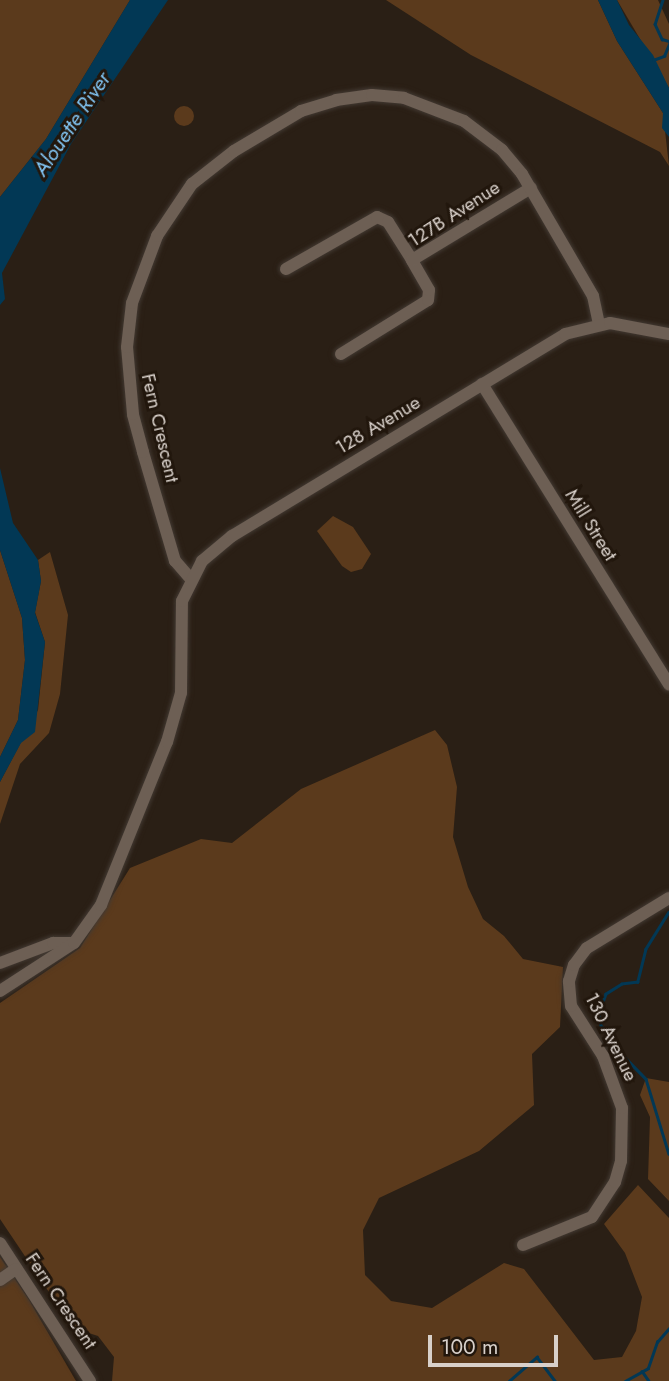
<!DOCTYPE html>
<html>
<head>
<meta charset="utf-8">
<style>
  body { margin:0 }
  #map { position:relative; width:669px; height:1381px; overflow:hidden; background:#2a1f15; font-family:Jost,sans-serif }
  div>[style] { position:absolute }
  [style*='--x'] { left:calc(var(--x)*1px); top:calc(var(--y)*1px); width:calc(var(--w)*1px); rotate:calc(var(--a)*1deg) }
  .green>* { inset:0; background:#5b3a1c }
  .round { border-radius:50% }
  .water>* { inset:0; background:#023855 }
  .stream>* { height:2.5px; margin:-1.25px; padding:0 1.25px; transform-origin:1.25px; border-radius:1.25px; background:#023855 }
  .roads { filter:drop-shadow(0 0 2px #423932) drop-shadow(0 0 2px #423932) }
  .minor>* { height:12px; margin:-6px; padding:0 6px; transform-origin:6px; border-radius:6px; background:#6d5f54 }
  span { translate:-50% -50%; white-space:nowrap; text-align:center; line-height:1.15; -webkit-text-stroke:6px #21160c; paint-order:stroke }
  .street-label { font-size:19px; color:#d8d0ca }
  .water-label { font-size:21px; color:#83c7f6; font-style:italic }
  .scale { position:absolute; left:428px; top:1335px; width:130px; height:32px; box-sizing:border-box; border:4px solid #d8d0ca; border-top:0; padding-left:9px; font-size:21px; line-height:24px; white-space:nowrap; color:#d8d0ca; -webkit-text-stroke:5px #21160c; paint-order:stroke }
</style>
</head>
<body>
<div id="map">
  <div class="green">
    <i style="clip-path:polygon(0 0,130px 0,46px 139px,0 197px)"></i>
    <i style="clip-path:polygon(386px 0,598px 0,617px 41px,663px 113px,669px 166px,660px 152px,471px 55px)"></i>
    <i style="clip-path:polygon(617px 0,658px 0,669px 24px,669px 88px)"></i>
    <i class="round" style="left:174px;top:106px;width:20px;height:20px"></i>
    <i style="clip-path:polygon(333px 516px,353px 527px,371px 554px,362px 569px,351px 572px,342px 566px,317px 531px)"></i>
    <i style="clip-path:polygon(0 550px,22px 618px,25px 660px,18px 720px,0 757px)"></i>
    <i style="clip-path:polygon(50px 552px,68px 615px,60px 694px,49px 733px,20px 764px,0 824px,0 782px,38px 710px,45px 642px,35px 612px,41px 581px,38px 560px)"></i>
    <i style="clip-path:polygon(435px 730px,447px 745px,457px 787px,453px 837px,468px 887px,483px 919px,504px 936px,523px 959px,563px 967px,560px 1027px,532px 1054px,534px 1105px,479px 1151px,379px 1198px,363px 1230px,365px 1275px,391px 1301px,432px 1308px,504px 1263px,524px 1269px,594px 1360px,622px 1357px,636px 1331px,642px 1297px,625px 1253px,604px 1224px,638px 1185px,669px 1218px,669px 1381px,112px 1381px,114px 1357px,98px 1336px,73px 1328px,0 1219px,0 1003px,80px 948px,130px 868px,201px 839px,232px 843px,301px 789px)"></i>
    <i style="clip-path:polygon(646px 1078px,669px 1082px,669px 1201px,648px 1179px,650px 1117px,640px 1095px)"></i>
    <i style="clip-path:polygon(0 1257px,29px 1300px,76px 1381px,0 1381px)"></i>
  </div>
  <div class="water">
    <i style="clip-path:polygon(130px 0,168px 0,71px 144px,2px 273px,5px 299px,0 305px,0 197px,46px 139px)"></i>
    <i style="clip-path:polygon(598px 0,617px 0,629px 25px,653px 55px,669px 88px,669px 137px,662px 128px,663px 113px,617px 41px)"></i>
    <i style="clip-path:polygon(0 468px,13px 523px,38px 560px,41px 581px,35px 613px,45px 642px,35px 732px,21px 743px,0 782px,0 757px,18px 720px,25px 660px,22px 618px,0 550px)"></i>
  </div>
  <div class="stream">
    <i style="--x:663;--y:0;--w:25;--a:108"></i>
    <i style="--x:655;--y:24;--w:17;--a:65"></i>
    <i style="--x:662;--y:39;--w:7;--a:16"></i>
    <i style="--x:653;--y:60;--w:12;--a:-20"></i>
    <i style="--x:664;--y:56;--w:13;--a:-67"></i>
    <i style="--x:669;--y:912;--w:44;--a:121.9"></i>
    <i style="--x:646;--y:949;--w:34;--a:104"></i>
    <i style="--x:638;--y:982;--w:16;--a:173"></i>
    <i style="--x:622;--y:984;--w:19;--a:148"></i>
    <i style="--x:606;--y:994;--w:20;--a:110"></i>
    <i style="--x:599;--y:1013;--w:13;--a:81"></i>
    <i style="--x:601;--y:1026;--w:13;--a:32"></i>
    <i style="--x:612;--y:1033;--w:16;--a:75"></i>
    <i style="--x:616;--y:1048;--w:43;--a:45.9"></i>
    <i style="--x:646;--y:1079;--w:78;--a:73"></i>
    <i style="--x:642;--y:1371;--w:12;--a:55"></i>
    <i style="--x:509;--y:1381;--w:37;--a:-41"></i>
    <i style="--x:537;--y:1357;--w:30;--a:53"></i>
    <i style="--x:625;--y:1381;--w:26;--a:-29"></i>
    <i style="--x:648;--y:1368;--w:28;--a:-71"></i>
    <i style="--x:657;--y:1342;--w:18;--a:-49"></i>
  </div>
  <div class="roads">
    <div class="minor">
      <i style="--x:286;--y:269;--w:105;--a:-29.7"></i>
      <i style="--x:377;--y:217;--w:12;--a:24"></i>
      <i style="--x:388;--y:222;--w:45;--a:57.7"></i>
      <i style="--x:341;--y:354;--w:102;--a:-31.8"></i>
      <i style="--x:428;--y:300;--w:10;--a:-84"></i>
      <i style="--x:429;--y:290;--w:34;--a:-120"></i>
      <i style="--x:412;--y:260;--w:139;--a:-31.2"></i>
      <i style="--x:482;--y:384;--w:354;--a:58.1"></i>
      <i style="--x:190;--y:578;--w:23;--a:-131"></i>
      <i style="--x:175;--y:561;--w:114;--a:-106.4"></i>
      <i style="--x:143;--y:452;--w:39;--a:-105"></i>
      <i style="--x:133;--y:414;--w:67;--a:-95.1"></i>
      <i style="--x:127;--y:347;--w:44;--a:-83.5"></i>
      <i style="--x:132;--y:303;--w:72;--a:-69.5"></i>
      <i style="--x:157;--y:236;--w:63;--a:-56.1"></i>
      <i style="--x:192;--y:184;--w:53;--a:-38.2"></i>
      <i style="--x:234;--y:151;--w:78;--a:-30.8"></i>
      <i style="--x:301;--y:111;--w:37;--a:-17"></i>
      <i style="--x:336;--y:100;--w:36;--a:-8"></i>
      <i style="--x:372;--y:95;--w:32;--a:5"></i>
      <i style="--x:404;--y:98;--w:64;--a:21"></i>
      <i style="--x:464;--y:121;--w:48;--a:37.3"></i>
      <i style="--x:502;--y:150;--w:31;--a:50"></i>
      <i style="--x:522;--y:174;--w:141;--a:59.8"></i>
      <i style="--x:593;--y:296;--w:29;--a:78"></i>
      <i style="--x:0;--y:963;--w:57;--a:-20.7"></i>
      <i style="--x:53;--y:943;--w:20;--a:0"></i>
      <i style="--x:0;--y:991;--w:88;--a:-33"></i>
      <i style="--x:74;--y:943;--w:47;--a:-54.6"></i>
      <i style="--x:101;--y:905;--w:176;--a:-68"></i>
      <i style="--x:167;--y:742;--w:51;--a:-74.1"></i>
      <i style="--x:181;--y:693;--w:92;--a:-89.4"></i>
      <i style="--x:182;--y:601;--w:45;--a:-63.4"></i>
      <i style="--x:202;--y:561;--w:39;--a:-40"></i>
      <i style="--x:232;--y:536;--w:389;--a:-31.2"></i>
      <i style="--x:565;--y:334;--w:46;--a:-13.7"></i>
      <i style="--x:610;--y:323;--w:60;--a:10.6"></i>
      <i style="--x:0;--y:1243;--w:165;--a:56.9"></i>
      <i style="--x:523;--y:1245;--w:74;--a:-22.1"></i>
      <i style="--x:592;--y:1217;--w:42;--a:-56.7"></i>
      <i style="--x:615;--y:1182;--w:22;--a:-74"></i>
      <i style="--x:621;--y:1161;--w:53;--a:-88.9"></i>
      <i style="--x:622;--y:1108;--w:55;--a:-110.1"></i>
      <i style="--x:603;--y:1056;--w:59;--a:-122.6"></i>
      <i style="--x:571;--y:1006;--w:25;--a:-95"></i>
      <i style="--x:569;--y:981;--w:17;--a:-73"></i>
      <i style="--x:574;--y:965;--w:21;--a:-53"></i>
      <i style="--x:587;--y:948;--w:96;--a:-31.4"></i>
      <i style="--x:0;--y:1280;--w:19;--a:-35"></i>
    </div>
  </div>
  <div class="street-label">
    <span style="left:454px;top:214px;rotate:-33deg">127B Avenue</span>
    <span style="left:378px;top:425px;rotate:-31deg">128 Avenue</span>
    <span style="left:160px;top:428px;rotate:77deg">Fern Crescent</span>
    <span style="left:591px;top:525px;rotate:58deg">Mill Street</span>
    <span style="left:611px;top:1037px;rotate:64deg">130 Avenue</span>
    <span style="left:61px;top:1301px;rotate:56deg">Fern Crescent</span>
  </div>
  <div class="water-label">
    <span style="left:72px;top:124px;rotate:-56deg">Alouette River</span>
  </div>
  <div class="scale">100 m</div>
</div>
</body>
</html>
